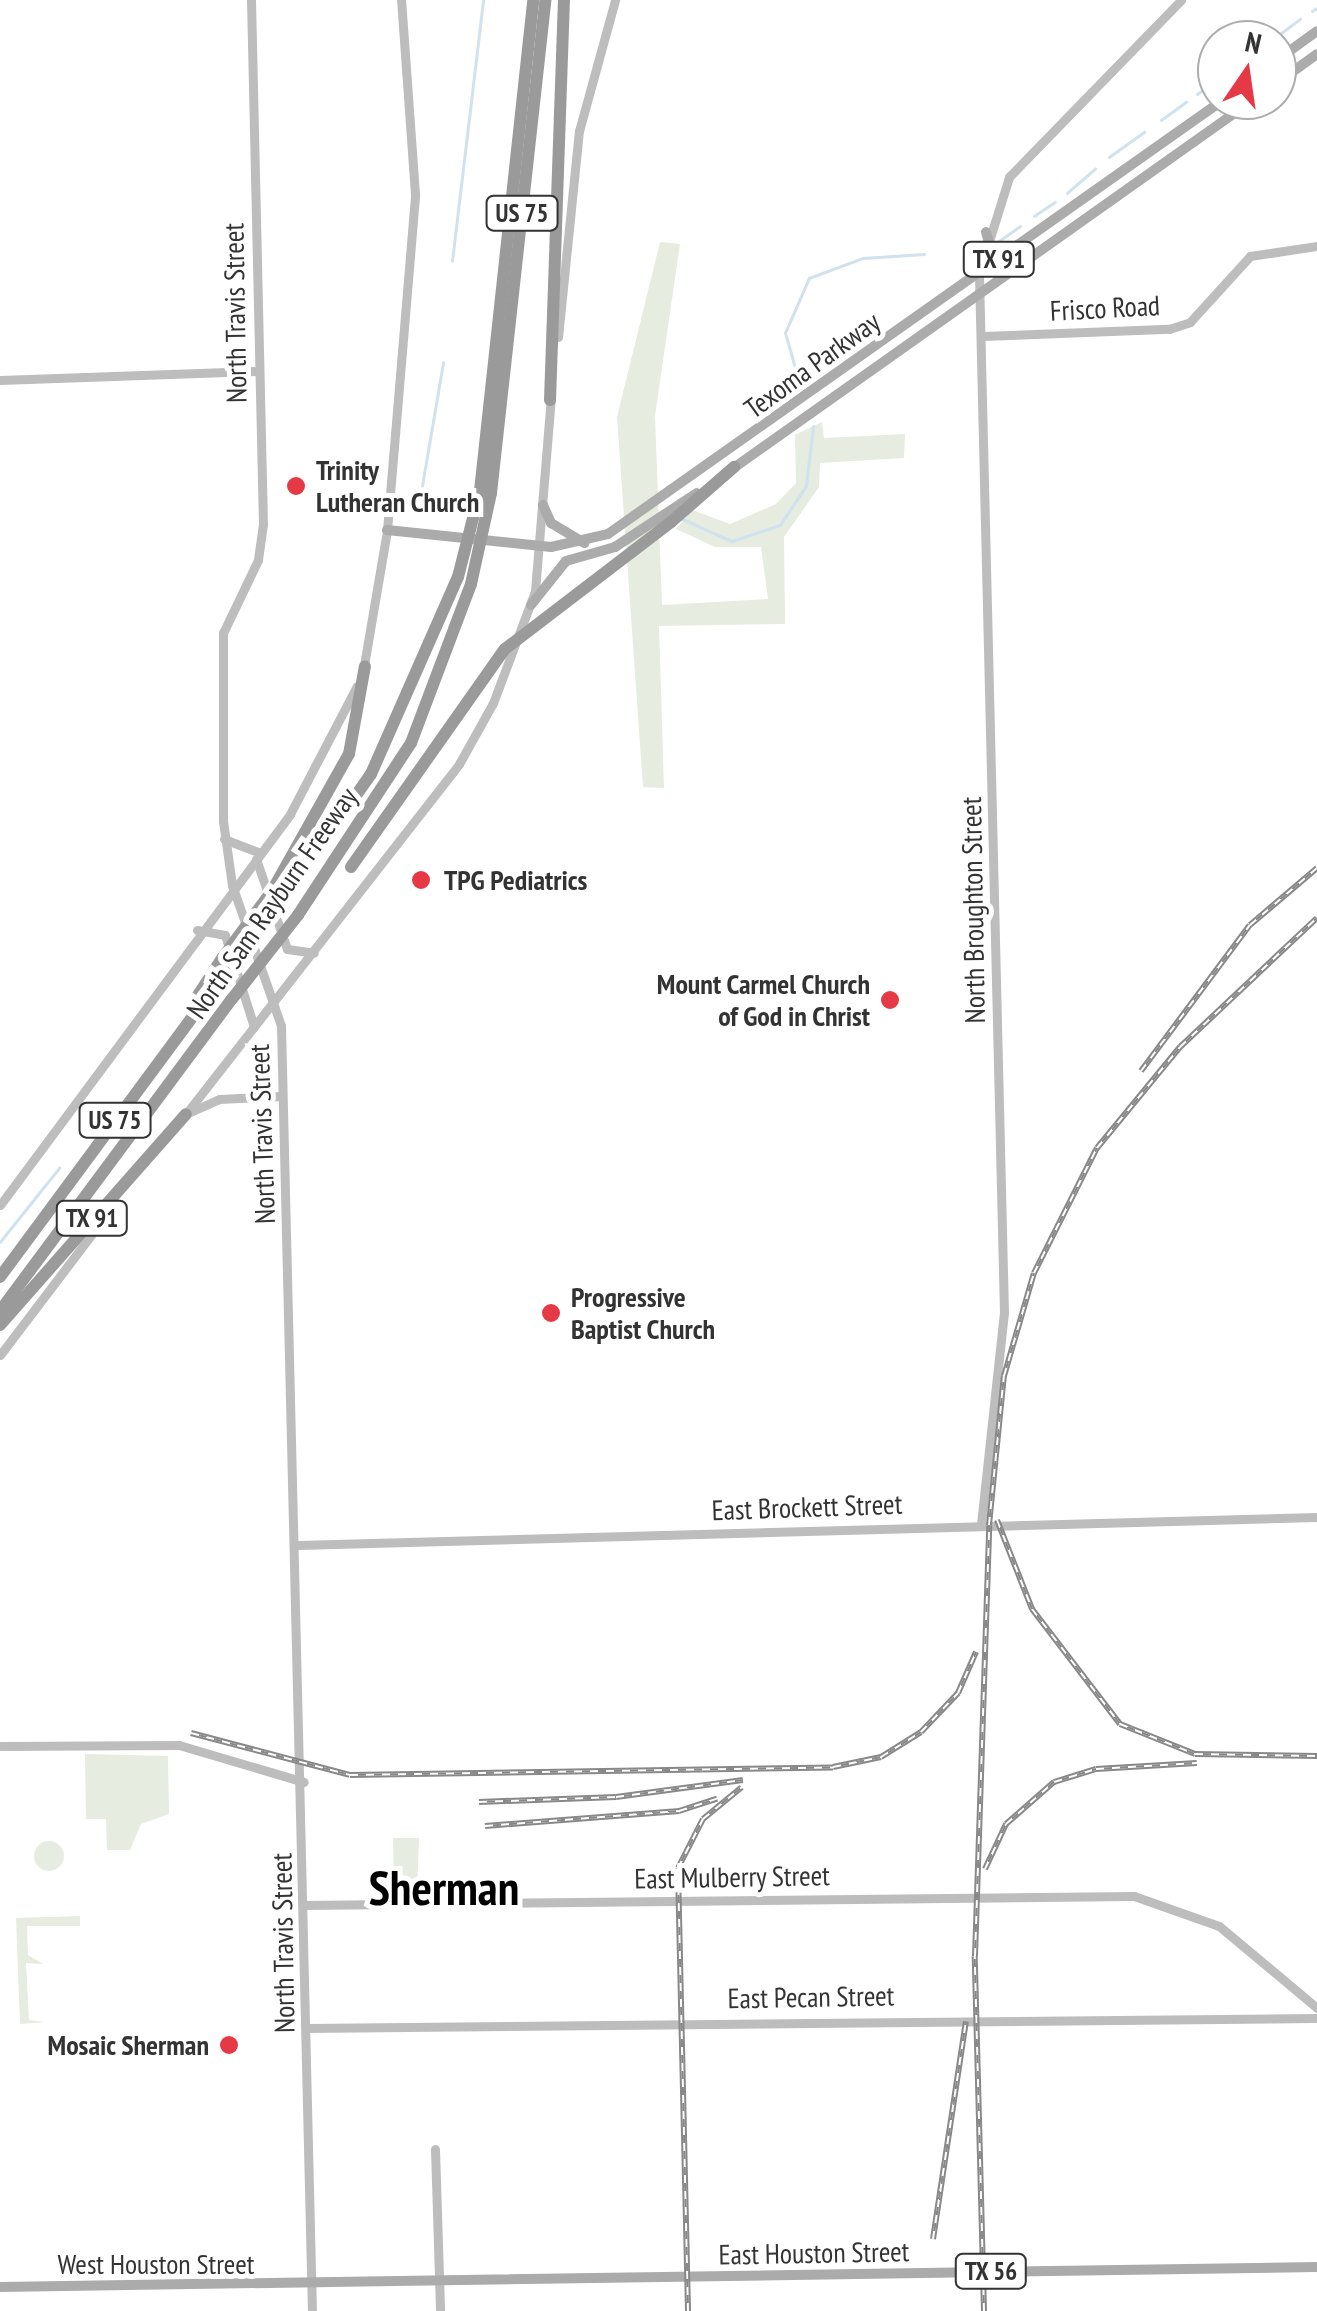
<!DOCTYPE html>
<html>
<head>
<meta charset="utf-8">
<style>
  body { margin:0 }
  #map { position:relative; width:1317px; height:2311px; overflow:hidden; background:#fff; font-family:"PT Sans Narrow",sans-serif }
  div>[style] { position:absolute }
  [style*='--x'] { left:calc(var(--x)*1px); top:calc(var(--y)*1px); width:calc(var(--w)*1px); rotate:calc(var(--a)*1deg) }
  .green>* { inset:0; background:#e6ecdf }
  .round { border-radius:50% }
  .stream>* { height:2.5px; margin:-1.25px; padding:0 1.25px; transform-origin:1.25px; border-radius:1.25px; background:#cfe2ee }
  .secondary>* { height:9px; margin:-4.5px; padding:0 4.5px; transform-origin:4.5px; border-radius:4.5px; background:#bdbdbd }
  .primary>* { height:10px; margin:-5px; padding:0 5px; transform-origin:5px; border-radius:5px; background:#ababab }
  .highway>* { height:12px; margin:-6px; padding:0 6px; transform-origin:6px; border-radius:6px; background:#9a9a9a }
  .rail>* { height:6px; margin-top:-3px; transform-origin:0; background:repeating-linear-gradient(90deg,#fff 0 8px,#888 0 16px); box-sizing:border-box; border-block:2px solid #888 }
  .highway-bridge>* { height:12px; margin:-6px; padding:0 6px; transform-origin:6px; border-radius:6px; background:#9a9a9a }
  .dots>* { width:28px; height:28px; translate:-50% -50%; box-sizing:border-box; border:5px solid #fff; border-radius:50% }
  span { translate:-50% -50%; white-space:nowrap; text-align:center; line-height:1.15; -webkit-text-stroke:10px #fff; paint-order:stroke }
  .shield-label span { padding:2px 8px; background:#fff; border:2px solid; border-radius:8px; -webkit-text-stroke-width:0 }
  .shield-label { font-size:25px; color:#333; font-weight:700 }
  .street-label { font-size:28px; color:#333 }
  .poi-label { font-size:28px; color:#333; font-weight:700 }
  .left { translate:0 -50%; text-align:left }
  .right { translate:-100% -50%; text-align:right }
  .town-label { font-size:48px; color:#000; font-weight:700 }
  .north { position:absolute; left:1197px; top:20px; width:100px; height:100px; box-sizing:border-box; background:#fff; border:2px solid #adadad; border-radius:50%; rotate:13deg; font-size:28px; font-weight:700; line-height:40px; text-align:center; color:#333 }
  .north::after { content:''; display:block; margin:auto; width:35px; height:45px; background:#e63946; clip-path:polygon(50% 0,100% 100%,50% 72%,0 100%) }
</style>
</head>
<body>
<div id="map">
  <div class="green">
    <i style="clip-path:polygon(660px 242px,680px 244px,655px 416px,662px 605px,768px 599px,761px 547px,715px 547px,676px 529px,692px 510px,730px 524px,776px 504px,796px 483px,795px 435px,822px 422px,824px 438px,905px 434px,904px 458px,820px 463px,819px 487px,784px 537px,785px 624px,659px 626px,664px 788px,643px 787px,617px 417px)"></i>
    <i style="clip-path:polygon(85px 1754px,168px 1756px,169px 1814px,141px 1824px,130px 1850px,107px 1850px,106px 1819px,86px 1819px)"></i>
    <i style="clip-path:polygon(393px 1838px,419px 1838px,417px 1891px,394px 1892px)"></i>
    <i class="round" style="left:34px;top:1841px;width:30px;height:30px"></i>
    <i style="clip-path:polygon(80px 1916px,80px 1926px,27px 1926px,28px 1955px,43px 1964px,26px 1963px,29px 2020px,44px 2022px,20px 2024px,16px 1918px)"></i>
  </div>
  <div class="stream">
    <i style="--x:1312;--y:11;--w:6;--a:-31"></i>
    <i style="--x:1272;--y:40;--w:35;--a:-37"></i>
    <i style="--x:1197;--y:94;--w:24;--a:-35"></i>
    <i style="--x:1161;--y:120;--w:31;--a:-36"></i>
    <i style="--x:1109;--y:157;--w:43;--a:-35.5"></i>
    <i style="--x:1067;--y:193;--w:37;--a:-41"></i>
    <i style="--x:1034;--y:216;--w:25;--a:-34"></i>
    <i style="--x:996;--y:243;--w:29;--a:-35"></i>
    <i style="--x:452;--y:261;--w:263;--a:-83.2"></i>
    <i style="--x:801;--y:389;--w:58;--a:-105.9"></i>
    <i style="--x:785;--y:333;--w:60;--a:-66.4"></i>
    <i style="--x:809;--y:278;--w:58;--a:-20.3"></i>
    <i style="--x:863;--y:258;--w:61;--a:-3.8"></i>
    <i style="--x:422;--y:486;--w:125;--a:-80.3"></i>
    <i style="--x:680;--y:518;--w:57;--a:23.9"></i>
    <i style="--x:732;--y:541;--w:51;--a:-18.4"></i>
    <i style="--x:780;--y:525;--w:47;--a:-56.3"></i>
    <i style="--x:806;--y:486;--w:60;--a:-83.3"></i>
    <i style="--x:0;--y:1242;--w:95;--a:-51.4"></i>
  </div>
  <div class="secondary">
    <i style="--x:251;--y:0;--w:524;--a:88.69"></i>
    <i style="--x:263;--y:524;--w:36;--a:98"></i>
    <i style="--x:258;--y:560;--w:81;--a:115.6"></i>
    <i style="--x:223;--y:633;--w:188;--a:90"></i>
    <i style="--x:223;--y:821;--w:65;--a:82"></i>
    <i style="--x:232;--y:885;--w:149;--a:70.8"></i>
    <i style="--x:281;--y:1026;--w:1285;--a:88.62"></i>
    <i style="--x:983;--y:336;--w:186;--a:-2.2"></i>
    <i style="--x:1169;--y:329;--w:22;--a:-18"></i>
    <i style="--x:1190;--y:322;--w:89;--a:-47.7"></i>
    <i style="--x:1250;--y:256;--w:68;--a:-8.5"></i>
    <i style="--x:558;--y:337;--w:207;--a:-84.2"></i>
    <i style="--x:579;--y:131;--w:136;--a:-74.6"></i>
    <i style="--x:0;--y:380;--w:258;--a:-2"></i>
    <i style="--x:363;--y:671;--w:143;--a:-80.3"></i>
    <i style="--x:387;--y:530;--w:337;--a:-85.2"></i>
    <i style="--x:415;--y:194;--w:195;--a:-94.1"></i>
    <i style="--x:224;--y:839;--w:39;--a:21"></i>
    <i style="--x:256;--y:859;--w:95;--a:71"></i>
    <i style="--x:287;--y:949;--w:27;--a:8"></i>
    <i style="--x:197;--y:930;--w:28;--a:10"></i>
    <i style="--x:225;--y:935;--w:96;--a:72.5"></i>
    <i style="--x:188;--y:1113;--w:34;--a:-24"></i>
    <i style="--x:219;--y:1099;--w:63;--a:-2.7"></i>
    <i style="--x:185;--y:1115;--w:445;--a:-52"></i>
    <i style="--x:459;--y:764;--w:70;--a:-60.9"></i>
    <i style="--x:493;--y:703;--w:120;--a:-69.4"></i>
    <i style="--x:535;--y:591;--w:195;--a:-85.3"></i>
    <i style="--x:0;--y:1205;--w:487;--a:-53.4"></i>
    <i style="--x:290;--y:814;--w:144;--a:-62.4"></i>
    <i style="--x:0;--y:1355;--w:187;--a:-52.8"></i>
    <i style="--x:981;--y:1524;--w:212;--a:-83.8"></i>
    <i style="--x:1004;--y:1313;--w:1040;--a:-91.38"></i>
    <i style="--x:979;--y:273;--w:101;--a:-72.6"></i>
    <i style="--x:1009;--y:177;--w:247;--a:-45.8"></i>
    <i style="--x:298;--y:1545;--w:1019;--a:-1.57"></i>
    <i style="--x:0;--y:1746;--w:179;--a:-0.3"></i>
    <i style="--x:179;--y:1745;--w:130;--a:16.5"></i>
    <i style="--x:303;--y:1905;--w:831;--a:-0.62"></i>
    <i style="--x:1134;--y:1896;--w:90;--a:19.4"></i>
    <i style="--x:1219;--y:1926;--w:128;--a:39.9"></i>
    <i style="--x:306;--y:2028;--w:1011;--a:-0.57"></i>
    <i style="--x:435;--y:2149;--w:162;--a:88.2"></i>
  </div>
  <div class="primary">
    <i style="--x:1277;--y:60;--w:49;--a:-35.9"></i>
    <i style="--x:1277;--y:83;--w:49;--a:-35.9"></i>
    <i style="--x:986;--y:232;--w:15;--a:74"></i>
    <i style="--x:990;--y:246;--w:20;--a:15"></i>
    <i style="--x:728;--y:472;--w:643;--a:-35.32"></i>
    <i style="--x:543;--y:505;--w:20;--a:66"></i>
    <i style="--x:551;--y:523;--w:39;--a:31"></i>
    <i style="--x:387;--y:530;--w:165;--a:5.9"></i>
    <i style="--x:551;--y:547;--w:58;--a:-12.8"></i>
    <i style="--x:608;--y:534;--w:753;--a:-35.21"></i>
    <i style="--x:531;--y:605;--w:56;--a:-51.5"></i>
    <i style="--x:566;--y:561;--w:51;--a:-15.9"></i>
    <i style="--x:615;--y:547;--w:98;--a:-33.4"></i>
    <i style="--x:0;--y:2287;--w:1317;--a:-0.87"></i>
  </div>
  <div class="highway">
    <i style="--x:550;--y:400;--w:400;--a:-88"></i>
    <i style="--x:480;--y:491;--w:494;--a:-83.8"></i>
    <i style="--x:491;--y:493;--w:496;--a:-83.7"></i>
    <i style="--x:671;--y:522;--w:84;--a:-41.1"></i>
    <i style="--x:272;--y:891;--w:157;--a:-60.7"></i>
    <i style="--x:349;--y:754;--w:89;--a:-79.7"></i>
    <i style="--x:283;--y:900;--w:154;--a:-55.1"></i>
    <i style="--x:371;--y:774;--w:215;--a:-66.2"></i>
    <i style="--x:298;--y:915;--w:206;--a:-56.7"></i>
    <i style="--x:411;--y:743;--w:170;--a:-69.3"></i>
    <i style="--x:189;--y:1009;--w:62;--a:-56.8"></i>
    <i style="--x:0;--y:1277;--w:390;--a:-53.5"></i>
    <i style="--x:0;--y:1311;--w:389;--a:-53.4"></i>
    <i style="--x:0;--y:1325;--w:281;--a:-48.6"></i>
  </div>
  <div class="rail">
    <i style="--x:1141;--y:1071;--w:182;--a:-53.3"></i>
    <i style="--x:1250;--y:925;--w:88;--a:-40.4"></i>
    <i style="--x:997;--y:1520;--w:96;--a:68.5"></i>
    <i style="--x:1032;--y:1609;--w:145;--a:52.6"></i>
    <i style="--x:1120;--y:1724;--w:81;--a:21.8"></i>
    <i style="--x:1195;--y:1754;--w:122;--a:0.9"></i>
    <i style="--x:191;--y:1733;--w:164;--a:14.8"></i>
    <i style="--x:350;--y:1775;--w:483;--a:-0.9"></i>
    <i style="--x:833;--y:1767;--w:49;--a:-11.8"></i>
    <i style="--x:881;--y:1757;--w:47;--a:-32"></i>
    <i style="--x:921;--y:1732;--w:54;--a:-46.5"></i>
    <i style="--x:958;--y:1693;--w:45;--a:-66.3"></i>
    <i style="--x:479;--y:1802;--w:137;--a:-2.1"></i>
    <i style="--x:616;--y:1797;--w:128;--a:-7.6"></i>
    <i style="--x:485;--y:1826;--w:195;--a:-4.4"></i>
    <i style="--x:679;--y:1811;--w:40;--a:-18"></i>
    <i style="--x:985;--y:1869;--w:50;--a:-65"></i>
    <i style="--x:1006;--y:1824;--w:64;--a:-41.2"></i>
    <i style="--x:1054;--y:1782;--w:44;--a:-17.2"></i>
    <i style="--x:1096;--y:1769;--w:101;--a:-3.4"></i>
    <i style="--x:933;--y:2239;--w:220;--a:-81.4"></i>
    <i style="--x:688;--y:2311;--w:443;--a:-91.3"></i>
    <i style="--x:678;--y:1868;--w:55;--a:-63"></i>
    <i style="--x:703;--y:1819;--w:50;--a:-39.4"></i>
    <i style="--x:984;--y:2311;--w:355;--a:-91.5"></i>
    <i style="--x:975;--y:1956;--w:431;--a:-88.1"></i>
    <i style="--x:989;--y:1525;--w:150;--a:-84.3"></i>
    <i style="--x:1004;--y:1376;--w:107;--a:-73.8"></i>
    <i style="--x:1034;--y:1273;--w:140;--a:-63.3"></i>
    <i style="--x:1097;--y:1148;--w:131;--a:-50.6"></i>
    <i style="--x:1180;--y:1047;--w:188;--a:-43.3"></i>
  </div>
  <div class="highway-bridge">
    <i style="--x:458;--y:577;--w:89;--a:-75.7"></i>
    <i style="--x:471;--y:584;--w:93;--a:-77.6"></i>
    <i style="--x:351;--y:867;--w:267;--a:-54.8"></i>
    <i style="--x:505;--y:649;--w:209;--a:-37.4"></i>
    <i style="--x:223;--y:957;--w:82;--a:-53.4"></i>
    <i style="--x:232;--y:964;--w:82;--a:-51.4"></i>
    <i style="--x:232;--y:999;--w:107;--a:-51.8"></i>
  </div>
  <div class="dots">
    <i style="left:296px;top:486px;background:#e63946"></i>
    <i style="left:421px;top:880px;background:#e63946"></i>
    <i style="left:890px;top:1000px;background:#e63946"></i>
    <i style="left:551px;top:1313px;background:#e63946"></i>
    <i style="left:229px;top:2045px;background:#e63946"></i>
  </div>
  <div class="shield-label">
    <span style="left:522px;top:213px">US 75</span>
    <span style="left:999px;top:259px">TX 91</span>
    <span style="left:115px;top:1120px">US 75</span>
    <span style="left:92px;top:1218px">TX 91</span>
    <span style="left:991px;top:2271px">TX 56</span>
  </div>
  <div class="street-label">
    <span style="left:1105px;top:308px;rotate:-3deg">Frisco Road</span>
    <span style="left:235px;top:313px;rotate:-91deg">North Travis Street</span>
    <span style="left:812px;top:365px;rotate:-36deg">Texoma Parkway</span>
    <span style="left:272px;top:903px;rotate:-55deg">North Sam Rayburn Freeway</span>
    <span style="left:973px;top:910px;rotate:-91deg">North Broughton Street</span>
    <span style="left:262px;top:1134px;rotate:-92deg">North Travis Street</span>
    <span style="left:807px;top:1507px;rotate:-2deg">East Brockett Street</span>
    <span style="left:732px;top:1877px;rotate:-1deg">East Mulberry Street</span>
    <span style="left:283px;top:1943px;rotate:-91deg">North Travis Street</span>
    <span style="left:811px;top:1997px;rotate:-1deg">East Pecan Street</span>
    <span style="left:814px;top:2253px;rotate:-1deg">East Houston Street</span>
    <span style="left:156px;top:2264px">West Houston Street</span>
  </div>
  <div class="poi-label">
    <span class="left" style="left:316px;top:486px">Trinity<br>Lutheran Church</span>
    <span class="left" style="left:444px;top:880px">TPG Pediatrics</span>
    <span class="right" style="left:870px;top:1000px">Mount Carmel Church<br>of God in Christ</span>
    <span class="left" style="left:571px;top:1313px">Progressive<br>Baptist Church</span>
    <span class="right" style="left:209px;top:2045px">Mosaic Sherman</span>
  </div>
  <div class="town-label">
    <span style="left:444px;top:1888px">Sherman</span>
  </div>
  <div class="north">N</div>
</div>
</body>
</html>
